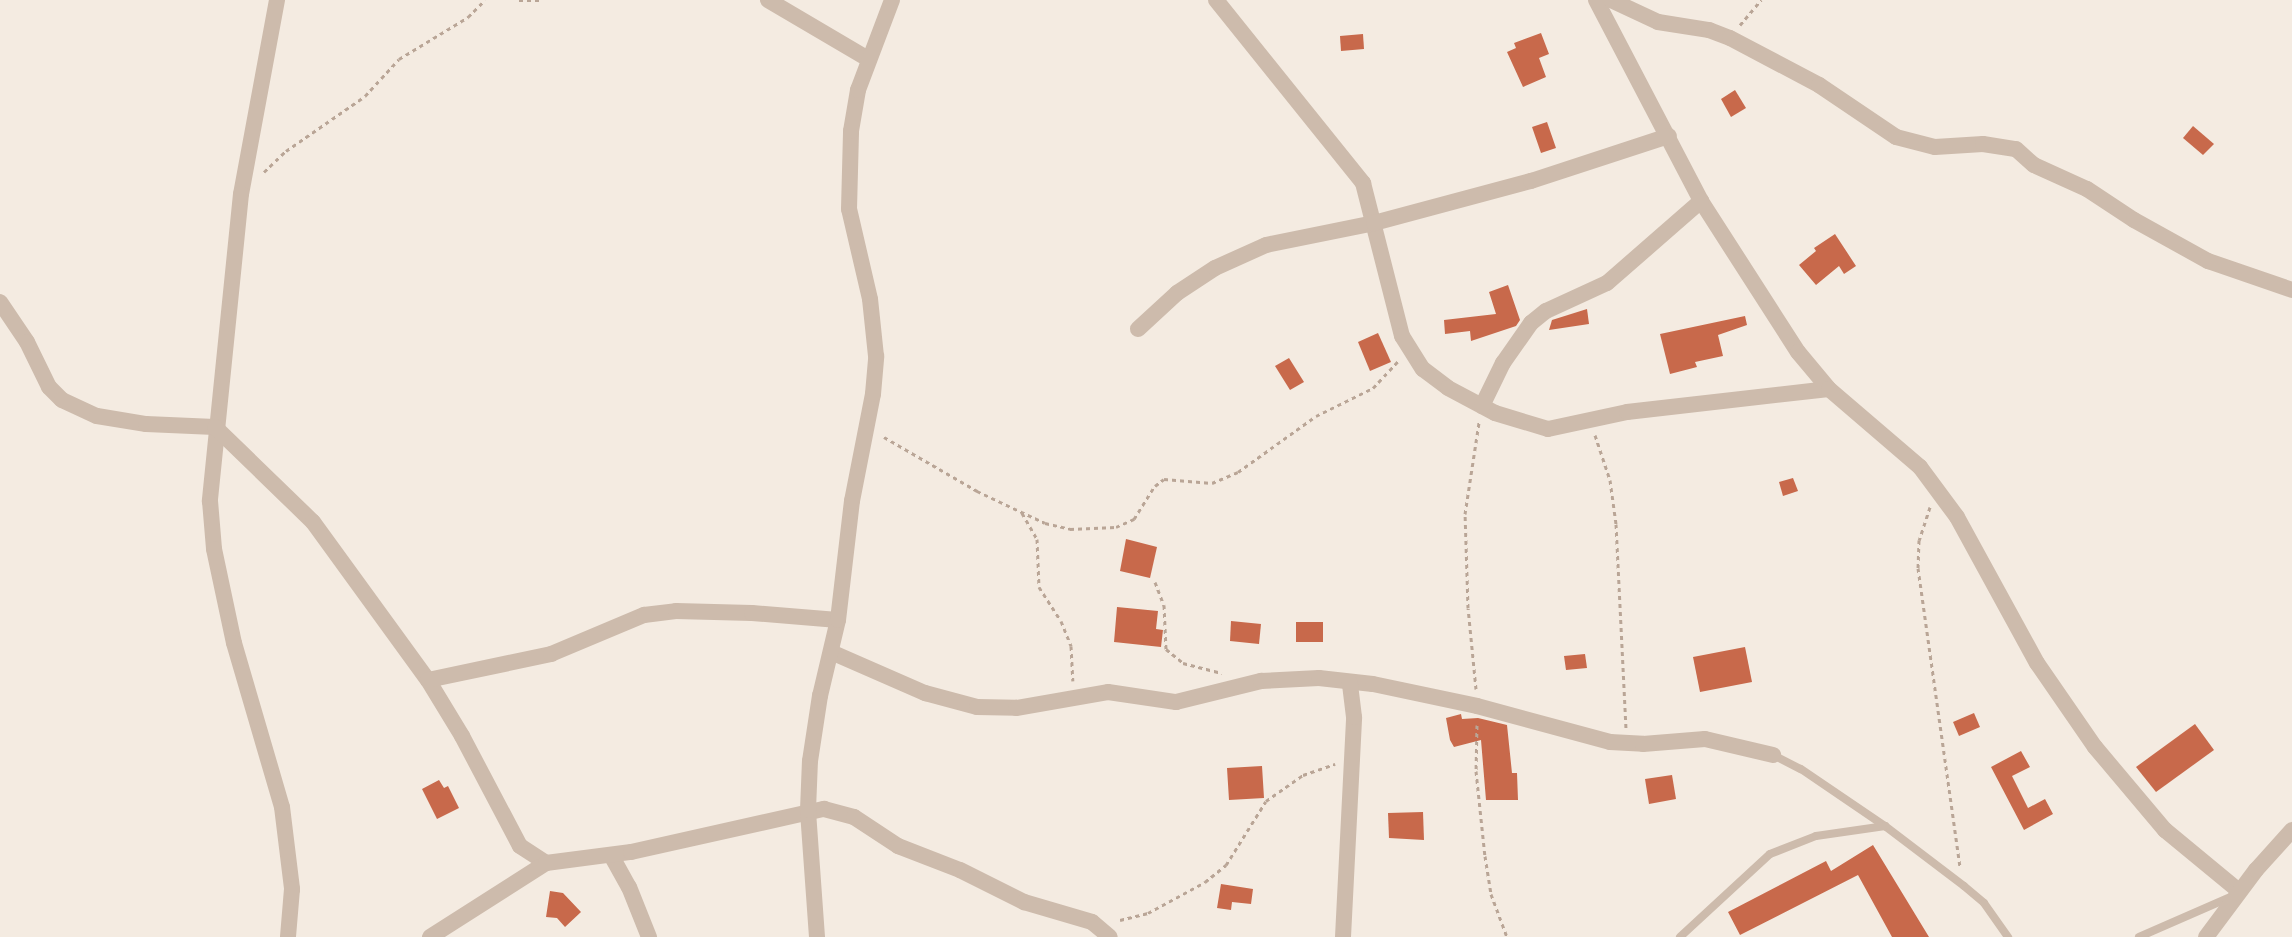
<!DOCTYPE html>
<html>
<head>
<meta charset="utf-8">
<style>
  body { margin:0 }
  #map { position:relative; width:2292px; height:937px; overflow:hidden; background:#f4ebe1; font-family:"Work Sans",sans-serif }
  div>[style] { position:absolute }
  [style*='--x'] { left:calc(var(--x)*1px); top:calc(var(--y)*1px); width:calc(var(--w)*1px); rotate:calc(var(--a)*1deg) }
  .building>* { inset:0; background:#c8694b }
  .path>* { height:3px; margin-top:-1.5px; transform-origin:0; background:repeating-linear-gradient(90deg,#b9a596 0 4px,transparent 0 8px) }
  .lane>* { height:8px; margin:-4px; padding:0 4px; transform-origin:4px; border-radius:4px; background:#cdbbac }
  .street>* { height:16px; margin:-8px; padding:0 8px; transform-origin:8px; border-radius:8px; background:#cdbbac }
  span { translate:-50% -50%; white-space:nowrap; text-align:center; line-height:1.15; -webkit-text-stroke:8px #fbf5ee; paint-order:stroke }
</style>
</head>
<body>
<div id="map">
  <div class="building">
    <i style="clip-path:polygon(1541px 33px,1549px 54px,1539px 58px,1546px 77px,1523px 87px,1507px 52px,1516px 48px,1514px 43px)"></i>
    <i style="clip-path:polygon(1363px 34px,1364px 49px,1341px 51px,1340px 36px)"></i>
    <i style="clip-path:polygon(1735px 90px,1746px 108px,1731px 117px,1721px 99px)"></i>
    <i style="clip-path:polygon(1547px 122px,1556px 148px,1541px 153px,1532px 127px)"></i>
    <i style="clip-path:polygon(2193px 126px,2214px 144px,2203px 155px,2183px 138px)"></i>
    <i style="clip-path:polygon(1835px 234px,1856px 266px,1844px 274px,1839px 266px,1816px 285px,1799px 265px,1816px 251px,1814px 248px)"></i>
    <i style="clip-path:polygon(1508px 285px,1520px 320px,1516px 326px,1471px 341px,1470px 331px,1445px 334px,1444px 320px,1496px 314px,1489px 292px)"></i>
    <i style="clip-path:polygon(1587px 309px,1589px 324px,1549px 330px,1552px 320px)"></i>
    <i style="clip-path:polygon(1745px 316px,1747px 325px,1718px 335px,1723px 356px,1695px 362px,1697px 367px,1670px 374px,1660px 334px)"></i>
    <i style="clip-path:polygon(1378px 333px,1391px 362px,1370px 371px,1358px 342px)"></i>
    <i style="clip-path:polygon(1289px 358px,1304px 382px,1290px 390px,1275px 366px)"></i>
    <i style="clip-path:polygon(1793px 478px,1798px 491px,1783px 496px,1779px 482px)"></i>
    <i style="clip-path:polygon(1126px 539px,1157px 547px,1150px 578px,1120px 571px)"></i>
    <i style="clip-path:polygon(1117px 607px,1158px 611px,1156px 629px,1163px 630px,1161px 647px,1114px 642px)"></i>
    <i style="clip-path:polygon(1231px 621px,1261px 624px,1259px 644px,1230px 641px)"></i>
    <i style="clip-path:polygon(1296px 622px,1323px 622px,1323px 642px,1296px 642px)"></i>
    <i style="clip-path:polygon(1745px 647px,1752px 682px,1700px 692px,1693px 657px)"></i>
    <i style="clip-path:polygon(1585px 654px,1587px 668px,1566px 670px,1564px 656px)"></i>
    <i style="clip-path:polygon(1974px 713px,1980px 727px,1959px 736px,1953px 722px)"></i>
    <i style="clip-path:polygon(1461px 714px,1462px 719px,1478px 718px,1507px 725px,1512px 773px,1517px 773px,1518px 800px,1486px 800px,1481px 740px,1454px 747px,1450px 740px,1446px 718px)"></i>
    <i style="clip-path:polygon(2195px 724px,2214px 750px,2156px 792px,2136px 767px)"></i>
    <i style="clip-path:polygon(2021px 751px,2030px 767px,2012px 776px,2028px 808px,2045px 799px,2053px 814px,2024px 830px,1991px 767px)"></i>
    <i style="clip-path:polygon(1262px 766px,1264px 798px,1229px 800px,1227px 768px)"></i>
    <i style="clip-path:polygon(1672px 775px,1676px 799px,1649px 804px,1645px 779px)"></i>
    <i style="clip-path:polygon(439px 780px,444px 788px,448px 786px,459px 808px,437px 819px,422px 789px)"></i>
    <i style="clip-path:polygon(1423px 812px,1424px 840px,1389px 838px,1388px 813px)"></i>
    <i style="clip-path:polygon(1873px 845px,1929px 937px,1892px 937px,1858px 875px,1740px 935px,1728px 912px,1826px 861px,1831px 871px)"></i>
    <i style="clip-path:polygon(1221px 884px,1253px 889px,1251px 904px,1232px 902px,1231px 910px,1217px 908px)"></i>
    <i style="clip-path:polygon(550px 891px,563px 893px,581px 912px,565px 927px,557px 918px,546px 917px)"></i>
  </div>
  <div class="path">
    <i style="--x:519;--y:0;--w:20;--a:0"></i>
    <i style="--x:1740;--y:25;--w:33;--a:-50"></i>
    <i style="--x:264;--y:172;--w:30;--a:-44"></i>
    <i style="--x:286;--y:151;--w:96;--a:-34.8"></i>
    <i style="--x:365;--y:96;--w:50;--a:-47.4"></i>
    <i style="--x:399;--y:59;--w:81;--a:-31.3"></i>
    <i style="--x:468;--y:17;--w:24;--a:-45"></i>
    <i style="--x:1595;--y:435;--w:47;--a:71.6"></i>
    <i style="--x:1610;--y:480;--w:44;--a:82.2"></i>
    <i style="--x:1616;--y:524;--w:204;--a:87.2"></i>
    <i style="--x:884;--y:437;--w:108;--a:30.1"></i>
    <i style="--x:977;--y:491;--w:75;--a:25.2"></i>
    <i style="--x:1045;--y:523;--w:26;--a:13"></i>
    <i style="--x:1070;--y:529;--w:46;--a:-2.5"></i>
    <i style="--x:1116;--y:527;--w:20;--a:-24"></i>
    <i style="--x:1134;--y:519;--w:39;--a:-58"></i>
    <i style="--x:1155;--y:486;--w:11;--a:-38"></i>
    <i style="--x:1164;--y:479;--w:48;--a:4.8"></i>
    <i style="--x:1212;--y:483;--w:28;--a:-23"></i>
    <i style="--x:1238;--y:472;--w:96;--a:-35.7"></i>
    <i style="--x:1316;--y:416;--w:64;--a:-26.2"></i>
    <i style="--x:1373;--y:388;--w:38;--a:-47"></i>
    <i style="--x:1930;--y:507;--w:35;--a:108"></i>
    <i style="--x:1919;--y:540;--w:28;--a:92"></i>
    <i style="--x:1918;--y:568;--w:301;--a:82"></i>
    <i style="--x:1022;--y:513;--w:30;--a:60"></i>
    <i style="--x:1037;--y:539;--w:48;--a:87.6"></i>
    <i style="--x:1039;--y:587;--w:40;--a:57.1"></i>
    <i style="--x:1061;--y:621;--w:27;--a:68"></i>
    <i style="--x:1071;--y:646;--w:35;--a:87"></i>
    <i style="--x:1155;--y:582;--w:25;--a:69"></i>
    <i style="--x:1164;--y:605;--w:44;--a:87.4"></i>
    <i style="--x:1166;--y:649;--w:22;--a:39"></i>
    <i style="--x:1183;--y:663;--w:40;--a:14.4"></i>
    <i style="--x:1476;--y:689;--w:81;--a:-95.6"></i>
    <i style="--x:1468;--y:608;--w:94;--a:-91.8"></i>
    <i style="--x:1465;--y:514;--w:93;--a:-81.3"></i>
    <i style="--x:1477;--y:725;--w:46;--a:91.2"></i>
    <i style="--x:1476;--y:771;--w:85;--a:84"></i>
    <i style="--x:1485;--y:856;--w:38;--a:81"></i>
    <i style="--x:1491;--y:894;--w:46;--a:69.6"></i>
    <i style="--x:1120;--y:920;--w:29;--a:-14"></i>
    <i style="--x:1148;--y:913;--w:65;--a:-28.5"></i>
    <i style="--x:1205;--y:882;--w:27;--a:-39"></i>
    <i style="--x:1226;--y:865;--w:75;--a:-58"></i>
    <i style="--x:1266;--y:801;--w:45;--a:-35.1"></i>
    <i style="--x:1303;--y:775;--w:34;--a:-19"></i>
  </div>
  <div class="lane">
    <i style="--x:1773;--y:755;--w:31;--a:27"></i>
    <i style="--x:1801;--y:769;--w:102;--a:34.2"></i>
    <i style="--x:1885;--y:826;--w:99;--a:37.2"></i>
    <i style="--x:1964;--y:886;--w:26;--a:40"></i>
    <i style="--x:1984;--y:903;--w:42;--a:54.8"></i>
    <i style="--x:1680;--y:937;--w:122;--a:-42.7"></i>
    <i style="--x:1770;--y:854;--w:49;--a:-21.4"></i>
    <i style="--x:1816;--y:836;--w:70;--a:-8.2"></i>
    <i style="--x:2139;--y:937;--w:103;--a:-23.6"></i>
  </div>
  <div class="street">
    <i style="--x:277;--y:0;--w:197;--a:100.5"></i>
    <i style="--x:241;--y:194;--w:309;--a:95.8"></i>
    <i style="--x:210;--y:501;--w:48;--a:85.2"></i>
    <i style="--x:214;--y:549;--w:96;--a:78"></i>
    <i style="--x:234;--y:643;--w:171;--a:73.7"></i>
    <i style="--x:282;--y:807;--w:83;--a:83"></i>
    <i style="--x:292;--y:889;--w:48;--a:94.8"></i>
    <i style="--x:768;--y:0;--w:116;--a:30.5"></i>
    <i style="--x:1216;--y:0;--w:235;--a:51.2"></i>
    <i style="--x:1363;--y:183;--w:158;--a:75.7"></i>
    <i style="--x:1402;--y:336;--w:39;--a:58"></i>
    <i style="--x:1423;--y:369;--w:31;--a:37"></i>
    <i style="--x:1448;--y:388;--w:53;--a:28"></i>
    <i style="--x:1495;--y:413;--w:55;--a:16.8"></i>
    <i style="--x:1548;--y:429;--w:81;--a:-12.1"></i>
    <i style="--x:1627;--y:412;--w:203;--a:-6.5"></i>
    <i style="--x:1596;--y:0;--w:227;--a:62.4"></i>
    <i style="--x:1701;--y:201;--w:179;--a:57.3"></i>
    <i style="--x:1798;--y:352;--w:48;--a:50"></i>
    <i style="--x:1829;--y:389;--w:120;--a:40.6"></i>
    <i style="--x:1920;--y:467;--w:62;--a:53.5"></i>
    <i style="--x:1957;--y:517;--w:166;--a:61.3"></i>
    <i style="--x:2037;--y:663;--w:102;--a:55.4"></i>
    <i style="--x:2095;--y:747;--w:109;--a:49.9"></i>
    <i style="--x:2165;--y:830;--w:96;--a:39.5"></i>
    <i style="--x:1611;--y:0;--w:52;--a:25.1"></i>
    <i style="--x:1658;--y:22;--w:52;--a:8.9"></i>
    <i style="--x:1709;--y:30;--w:22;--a:21"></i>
    <i style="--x:1730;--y:38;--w:101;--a:27.8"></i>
    <i style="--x:1819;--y:85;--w:93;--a:34"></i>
    <i style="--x:1896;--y:137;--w:40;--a:14.4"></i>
    <i style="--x:1935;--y:147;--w:48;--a:-3.6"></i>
    <i style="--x:1983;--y:144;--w:33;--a:9"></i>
    <i style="--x:2016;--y:149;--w:24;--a:42"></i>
    <i style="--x:2034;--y:165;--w:58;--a:24.4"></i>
    <i style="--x:2087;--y:189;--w:56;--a:33.4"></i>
    <i style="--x:2134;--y:220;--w:85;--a:29"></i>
    <i style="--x:2208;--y:261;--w:89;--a:19"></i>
    <i style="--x:0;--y:302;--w:48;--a:56"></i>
    <i style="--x:27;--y:342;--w:50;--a:63.9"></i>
    <i style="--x:49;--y:387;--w:18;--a:45"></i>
    <i style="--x:62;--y:400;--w:38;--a:25"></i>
    <i style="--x:97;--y:416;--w:50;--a:9.3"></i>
    <i style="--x:146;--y:424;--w:69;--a:2.5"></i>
    <i style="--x:215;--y:427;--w:136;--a:44.1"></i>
    <i style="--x:313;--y:522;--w:195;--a:54"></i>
    <i style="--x:428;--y:680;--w:66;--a:58.7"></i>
    <i style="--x:462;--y:736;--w:124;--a:62.2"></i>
    <i style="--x:520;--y:846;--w:31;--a:33"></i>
    <i style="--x:1138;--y:329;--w:53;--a:-42.7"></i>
    <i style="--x:1177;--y:293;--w:45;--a:-33.3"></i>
    <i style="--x:1215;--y:268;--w:56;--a:-24.3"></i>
    <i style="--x:1266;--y:245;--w:110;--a:-11.5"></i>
    <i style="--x:1374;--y:223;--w:163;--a:-15"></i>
    <i style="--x:1531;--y:181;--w:145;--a:-18.1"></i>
    <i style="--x:1482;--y:406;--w:48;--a:-64"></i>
    <i style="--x:1503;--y:363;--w:49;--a:-55"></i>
    <i style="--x:1531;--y:323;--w:19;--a:-39"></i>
    <i style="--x:1546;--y:311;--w:67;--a:-24.7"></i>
    <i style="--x:1607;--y:283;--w:125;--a:-41.1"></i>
    <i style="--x:831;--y:652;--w:103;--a:23.6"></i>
    <i style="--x:925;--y:693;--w:54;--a:15.1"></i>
    <i style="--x:977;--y:707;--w:39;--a:1"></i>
    <i style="--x:1016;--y:708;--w:93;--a:-9.9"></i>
    <i style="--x:1108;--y:692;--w:69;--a:8.4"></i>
    <i style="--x:1176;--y:702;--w:88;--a:-13.9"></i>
    <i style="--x:1261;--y:681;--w:58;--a:-3"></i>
    <i style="--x:1319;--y:678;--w:54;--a:6.3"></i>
    <i style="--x:1373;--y:684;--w:106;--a:11.9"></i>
    <i style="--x:1477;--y:706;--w:138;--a:15.1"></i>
    <i style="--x:1610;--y:742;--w:33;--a:3"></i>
    <i style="--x:1643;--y:744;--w:62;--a:-4.6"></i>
    <i style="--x:1705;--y:739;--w:70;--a:13.2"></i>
    <i style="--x:428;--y:680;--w:126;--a:-11.9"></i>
    <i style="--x:551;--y:654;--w:101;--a:-22.8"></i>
    <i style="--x:644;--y:615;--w:32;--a:-7"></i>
    <i style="--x:676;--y:611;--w:76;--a:1.5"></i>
    <i style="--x:752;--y:613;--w:86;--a:4.7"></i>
    <i style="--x:611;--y:855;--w:37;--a:61"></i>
    <i style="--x:629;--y:887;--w:54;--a:68.2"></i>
    <i style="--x:430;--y:937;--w:138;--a:-32.5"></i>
    <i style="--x:546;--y:863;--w:86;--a:-7.4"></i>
    <i style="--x:631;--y:852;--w:198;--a:-12.6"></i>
    <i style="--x:824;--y:809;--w:31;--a:15"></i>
    <i style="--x:854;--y:817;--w:53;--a:33.4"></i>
    <i style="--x:898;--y:846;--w:66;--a:21.2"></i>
    <i style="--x:960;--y:870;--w:72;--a:26.6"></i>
    <i style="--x:1024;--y:902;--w:71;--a:16.4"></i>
    <i style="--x:1092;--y:922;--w:23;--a:40"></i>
    <i style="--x:817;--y:937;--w:127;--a:-94.1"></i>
    <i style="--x:808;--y:810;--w:49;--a:-87.7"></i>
    <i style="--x:810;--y:761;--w:66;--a:-81.3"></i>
    <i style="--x:820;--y:696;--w:78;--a:-76.7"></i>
    <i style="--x:838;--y:620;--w:120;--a:-83.3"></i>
    <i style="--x:852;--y:501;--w:109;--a:-78.9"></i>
    <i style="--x:873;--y:394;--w:38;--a:-85"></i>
    <i style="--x:876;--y:356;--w:57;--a:-96"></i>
    <i style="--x:870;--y:299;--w:92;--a:-103.1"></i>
    <i style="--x:849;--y:209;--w:78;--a:-88.5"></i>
    <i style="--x:851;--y:131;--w:42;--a:-80.3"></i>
    <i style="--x:858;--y:90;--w:96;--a:-69.3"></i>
    <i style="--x:1343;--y:937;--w:220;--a:-87.1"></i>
    <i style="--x:1354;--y:717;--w:35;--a:-97"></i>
    <i style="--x:2206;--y:937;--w:84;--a:-53.3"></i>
    <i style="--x:2256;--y:870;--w:54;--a:-48"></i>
  </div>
</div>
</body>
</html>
